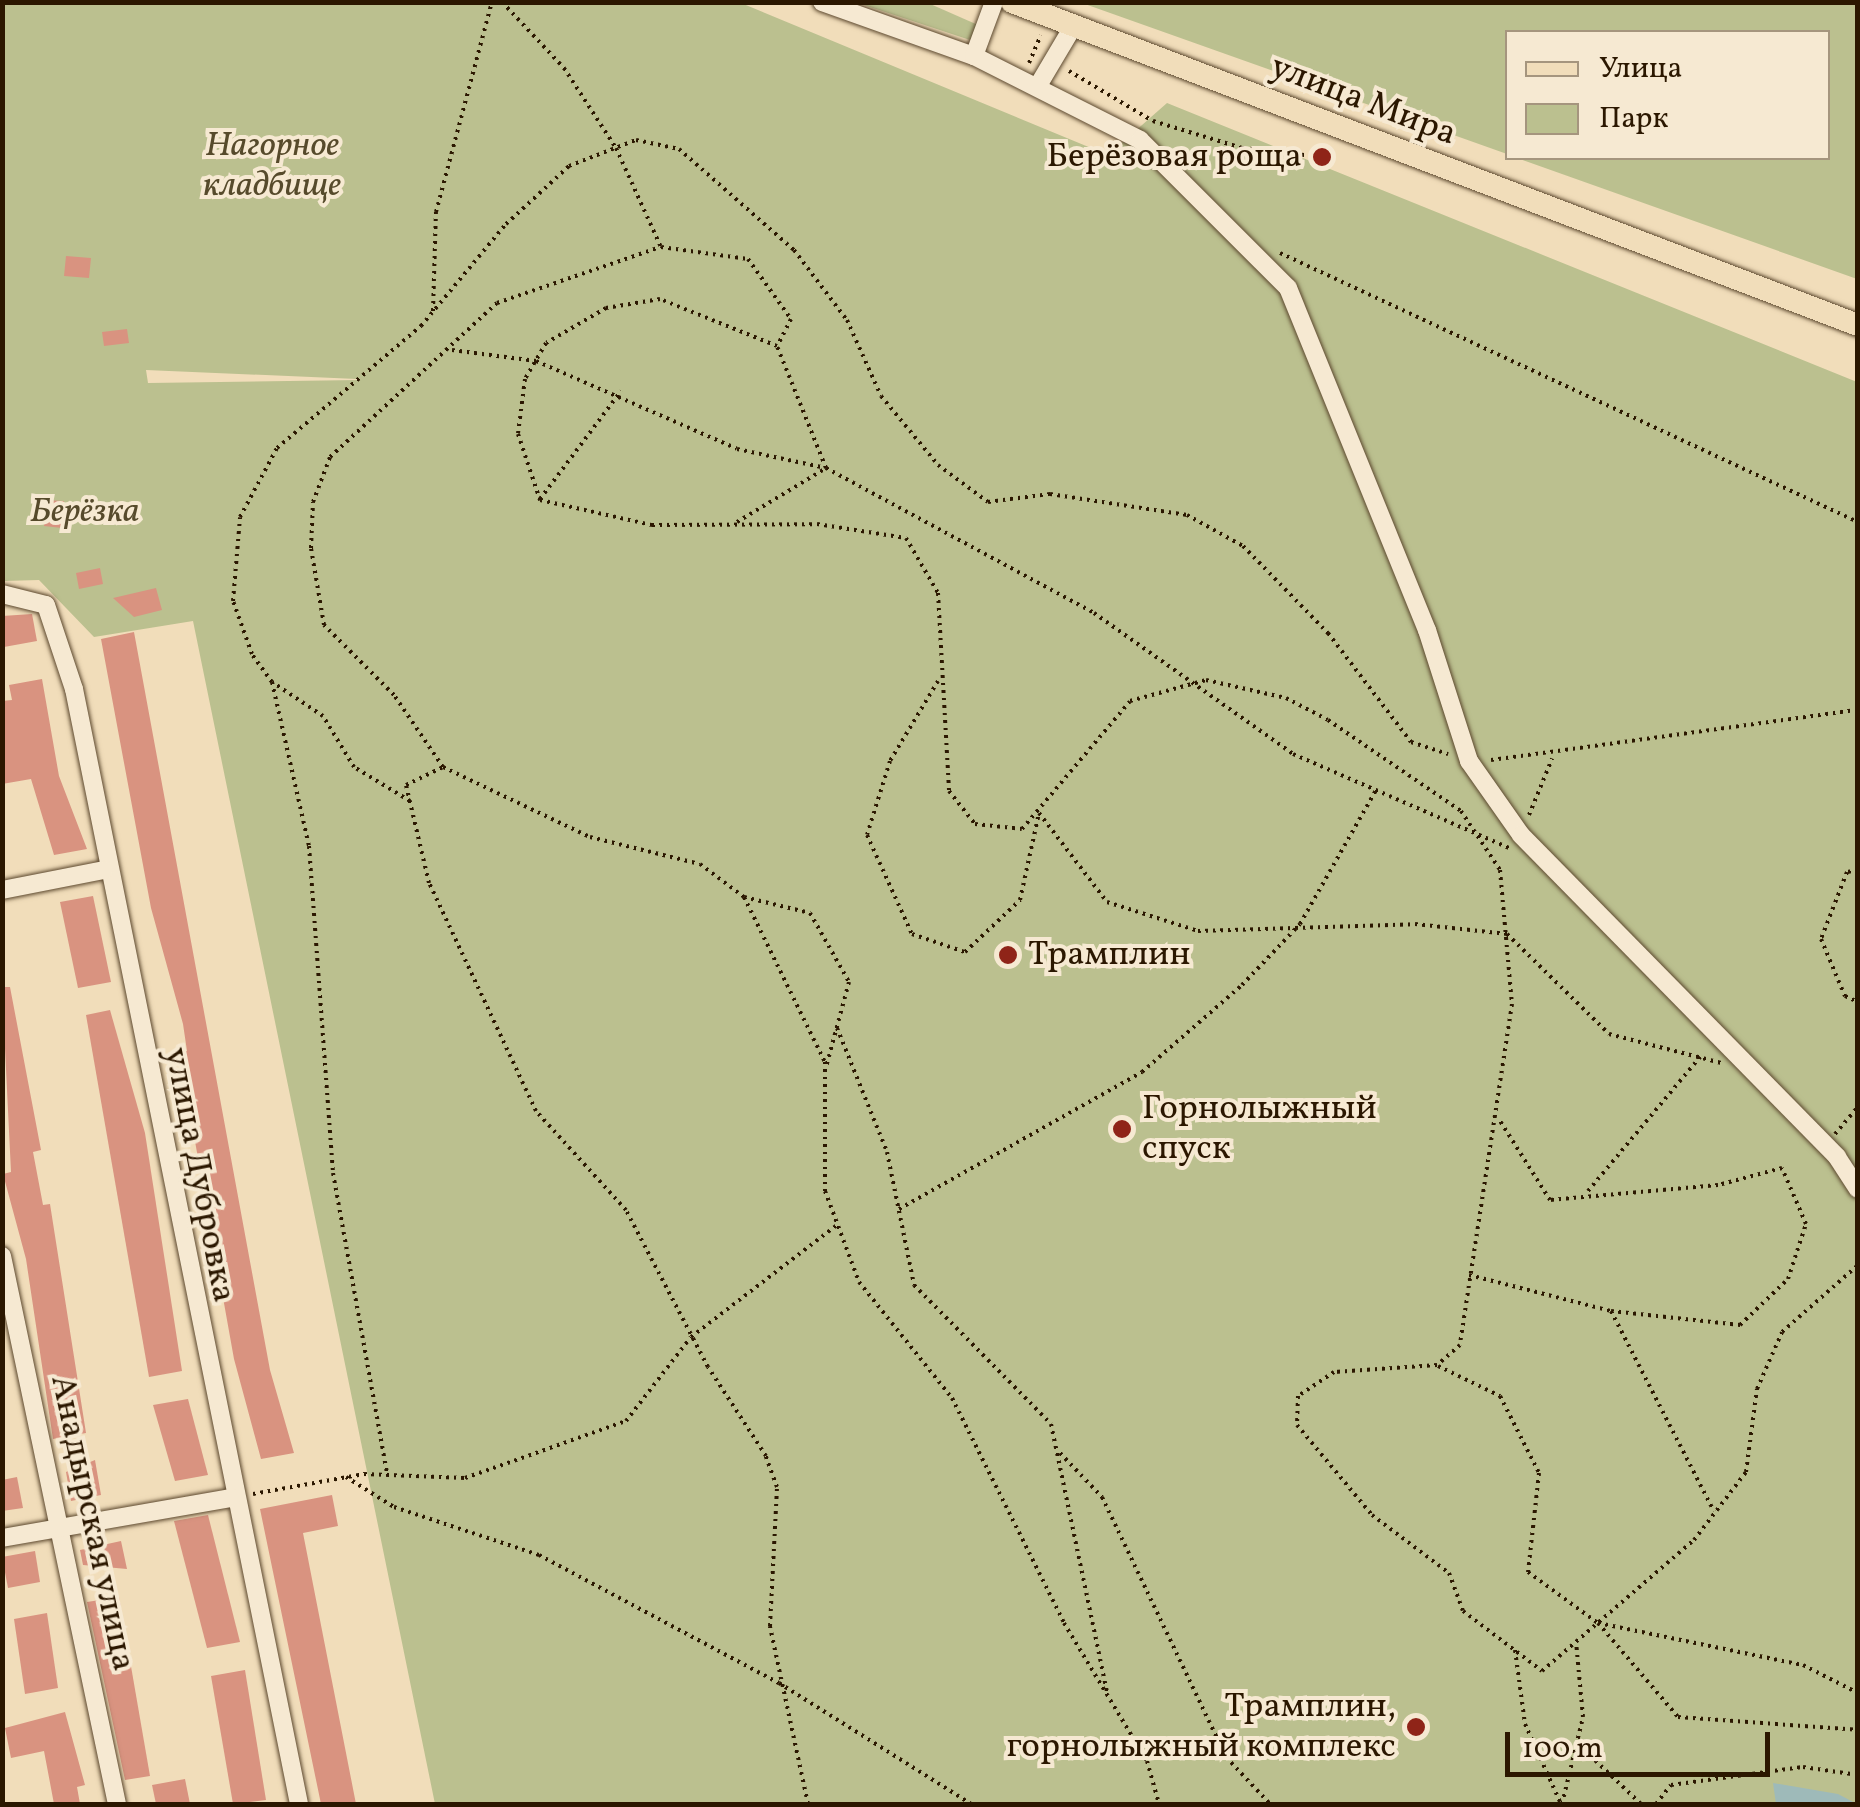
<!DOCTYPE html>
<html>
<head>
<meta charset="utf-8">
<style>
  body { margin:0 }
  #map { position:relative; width:1860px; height:1807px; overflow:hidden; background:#f1ddba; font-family:Vollkorn,serif }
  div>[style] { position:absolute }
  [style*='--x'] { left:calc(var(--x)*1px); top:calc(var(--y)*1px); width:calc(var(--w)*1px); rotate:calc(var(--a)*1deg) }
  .green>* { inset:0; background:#bbc08f }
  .water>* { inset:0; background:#9ebab9 }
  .building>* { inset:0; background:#d99380 }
  .path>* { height:4px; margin-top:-2px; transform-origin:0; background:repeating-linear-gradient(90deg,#2b1700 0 2.5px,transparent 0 7.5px) }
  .roads { filter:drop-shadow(0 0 2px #5c482e) drop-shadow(0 0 2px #5c482e) }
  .minor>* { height:18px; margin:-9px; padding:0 9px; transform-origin:9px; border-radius:9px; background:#f6e9d2 }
  .major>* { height:22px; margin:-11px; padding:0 11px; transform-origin:11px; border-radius:11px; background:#f1ddba }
  .dots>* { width:28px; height:28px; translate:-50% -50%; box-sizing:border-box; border:5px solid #f6e9d2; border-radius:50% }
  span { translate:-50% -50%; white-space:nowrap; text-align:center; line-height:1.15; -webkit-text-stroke:8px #f6e9d2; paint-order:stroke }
  .street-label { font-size:35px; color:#2b1700 }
  .park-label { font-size:35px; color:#564a2b; font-style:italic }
  .poi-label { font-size:35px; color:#2b1700 }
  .right { translate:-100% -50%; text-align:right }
  .left { translate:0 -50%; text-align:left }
  .frame { position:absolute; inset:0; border:5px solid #2b1700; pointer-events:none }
  .legend { position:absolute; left:1505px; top:30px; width:325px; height:130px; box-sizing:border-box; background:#f6e9d2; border:2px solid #a5957e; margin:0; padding:12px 18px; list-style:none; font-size:30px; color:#2b1700 }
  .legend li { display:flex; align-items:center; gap:20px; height:50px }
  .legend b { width:50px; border:2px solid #a5957e }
  .scale { position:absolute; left:1505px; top:1732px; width:265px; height:45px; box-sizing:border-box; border:5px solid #2b1700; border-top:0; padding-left:12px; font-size:30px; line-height:35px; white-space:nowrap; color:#2b1700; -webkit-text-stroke:8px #f6e9d2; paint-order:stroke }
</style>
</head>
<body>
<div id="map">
  <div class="green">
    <i style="clip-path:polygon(evenodd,3px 3px,741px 3px,1108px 155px,1167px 103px,1857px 382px,1857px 1804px,435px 1804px,193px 621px,94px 637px,39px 580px,3px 581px,3px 3px,146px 370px,357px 379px,358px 380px,148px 383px,146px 370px)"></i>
    <i style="clip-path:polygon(858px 3px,928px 3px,978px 25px,977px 33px,970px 40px)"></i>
    <i style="clip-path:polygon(1082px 3px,1857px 3px,1857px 279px,1517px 158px,1828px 158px,1828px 32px,1508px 32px,1507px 154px)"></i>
  </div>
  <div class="water">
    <i style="clip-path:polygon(1773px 1783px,1838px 1794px,1857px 1804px,1776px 1804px)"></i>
  </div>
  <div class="building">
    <i style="clip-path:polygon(66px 256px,91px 258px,89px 278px,64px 276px)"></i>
    <i style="clip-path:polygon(127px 329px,129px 343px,104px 346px,102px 332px)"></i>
    <i style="clip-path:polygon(46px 500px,64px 501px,62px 528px,44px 526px)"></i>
    <i style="clip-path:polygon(100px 568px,103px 584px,79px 589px,76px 573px)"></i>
    <i style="clip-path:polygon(156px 588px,162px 610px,134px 617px,113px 598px)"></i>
    <i style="clip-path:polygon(32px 614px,37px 641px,4px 647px,2px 616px)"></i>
    <i style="clip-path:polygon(134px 632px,270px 1370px,294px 1453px,261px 1459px,234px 1359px,179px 1052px,187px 1051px,183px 1024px,151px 908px,101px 639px)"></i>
    <i style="clip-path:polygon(42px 679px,59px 776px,87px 849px,54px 855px,31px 779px,2px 784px,2px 701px,12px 700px,9px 685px)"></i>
    <i style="clip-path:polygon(93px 896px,111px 982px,78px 988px,60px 902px)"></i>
    <i style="clip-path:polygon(2px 987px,10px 987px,41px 1150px,33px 1152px,43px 1205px,50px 1204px,86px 1433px,53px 1439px,26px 1259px,3px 1174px,11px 1172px)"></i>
    <i style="clip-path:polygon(110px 1010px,145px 1133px,182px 1371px,149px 1377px,86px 1015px)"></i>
    <i style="clip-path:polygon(188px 1399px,208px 1475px,175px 1481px,153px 1405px)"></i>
    <i style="clip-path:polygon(95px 1460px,101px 1495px,71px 1501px,66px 1472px)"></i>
    <i style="clip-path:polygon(17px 1477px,23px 1508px,2px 1511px,2px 1480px)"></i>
    <i style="clip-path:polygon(332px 1495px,338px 1526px,303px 1533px,356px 1804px,321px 1804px,260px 1509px)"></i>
    <i style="clip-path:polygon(208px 1515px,240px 1642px,207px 1648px,174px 1521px)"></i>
    <i style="clip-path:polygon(121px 1541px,127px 1569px,83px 1565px,80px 1550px)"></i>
    <i style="clip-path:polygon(35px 1551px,40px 1582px,8px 1588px,2px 1557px)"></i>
    <i style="clip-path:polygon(119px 1597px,150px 1776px,125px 1780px,87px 1602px)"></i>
    <i style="clip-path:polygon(47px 1613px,58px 1688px,25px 1694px,14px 1619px)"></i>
    <i style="clip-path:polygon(245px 1670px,266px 1800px,233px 1804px,211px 1676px)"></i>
    <i style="clip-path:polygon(65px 1712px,85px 1785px,77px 1787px,80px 1804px,54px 1804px,44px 1751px,11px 1758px,5px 1728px)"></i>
    <i style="clip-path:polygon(185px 1779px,190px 1804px,156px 1804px,152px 1785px)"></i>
  </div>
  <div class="path">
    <i style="--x:502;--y:2;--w:91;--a:46.8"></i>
    <i style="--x:564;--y:68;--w:95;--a:57"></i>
    <i style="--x:616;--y:148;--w:109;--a:65.6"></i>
    <i style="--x:1029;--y:63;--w:30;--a:-67"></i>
    <i style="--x:1069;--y:71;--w:98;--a:30.8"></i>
    <i style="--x:1153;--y:121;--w:93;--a:16.9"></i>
    <i style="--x:1242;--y:148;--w:81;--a:6.4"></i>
    <i style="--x:1280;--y:253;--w:638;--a:24.96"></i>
    <i style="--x:433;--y:311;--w:99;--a:-88.3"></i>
    <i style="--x:436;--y:212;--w:217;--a:-75.1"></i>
    <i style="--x:452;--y:350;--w:85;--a:7.5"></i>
    <i style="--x:536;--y:361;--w:219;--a:23.6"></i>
    <i style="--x:737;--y:449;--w:91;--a:12.1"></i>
    <i style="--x:826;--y:468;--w:305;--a:28.4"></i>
    <i style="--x:1094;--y:613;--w:244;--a:35.3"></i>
    <i style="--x:1293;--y:754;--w:236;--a:23.5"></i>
    <i style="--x:540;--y:499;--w:135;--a:-53.1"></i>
    <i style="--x:737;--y:522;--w:104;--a:-31.2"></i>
    <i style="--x:826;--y:468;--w:131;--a:-111.9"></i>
    <i style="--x:938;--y:681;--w:93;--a:121"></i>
    <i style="--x:890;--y:761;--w:77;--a:107.3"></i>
    <i style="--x:867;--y:835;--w:109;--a:65.6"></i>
    <i style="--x:912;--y:934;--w:56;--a:18.8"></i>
    <i style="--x:965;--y:952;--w:76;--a:-43.4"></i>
    <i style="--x:1020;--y:900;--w:89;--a:-77.7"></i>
    <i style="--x:272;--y:682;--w:168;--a:77.3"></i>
    <i style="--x:309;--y:846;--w:328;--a:85.8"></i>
    <i style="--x:333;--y:1173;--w:306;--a:79.8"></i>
    <i style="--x:1491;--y:760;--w:370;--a:-7.8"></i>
    <i style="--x:443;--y:767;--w:87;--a:-124.2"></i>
    <i style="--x:394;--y:695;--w:99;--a:-135"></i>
    <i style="--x:324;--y:625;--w:78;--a:-99.6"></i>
    <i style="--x:311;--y:548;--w:46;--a:-87.5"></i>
    <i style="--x:313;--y:502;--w:48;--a:-69.3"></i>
    <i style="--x:330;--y:457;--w:227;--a:-42.7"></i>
    <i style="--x:497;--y:303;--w:173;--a:-18.9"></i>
    <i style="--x:661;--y:247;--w:88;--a:7.9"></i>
    <i style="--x:748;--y:259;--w:74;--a:54.4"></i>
    <i style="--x:791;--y:319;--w:30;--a:117"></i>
    <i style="--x:777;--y:346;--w:126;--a:-158.1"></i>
    <i style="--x:660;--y:299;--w:55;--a:170.5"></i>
    <i style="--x:606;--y:308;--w:69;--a:149.7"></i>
    <i style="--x:546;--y:343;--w:42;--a:120.3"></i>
    <i style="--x:525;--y:379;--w:55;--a:97.3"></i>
    <i style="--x:518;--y:434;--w:70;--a:71.6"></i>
    <i style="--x:540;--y:500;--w:115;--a:12.6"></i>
    <i style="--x:652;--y:525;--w:165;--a:-0.3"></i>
    <i style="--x:817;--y:524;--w:90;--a:8.9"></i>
    <i style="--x:906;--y:538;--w:64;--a:59.8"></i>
    <i style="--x:938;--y:593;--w:198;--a:86.8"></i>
    <i style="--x:949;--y:791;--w:42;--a:51.8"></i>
    <i style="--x:975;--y:824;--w:47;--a:6.1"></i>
    <i style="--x:1022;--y:829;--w:167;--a:-49.8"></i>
    <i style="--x:1130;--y:701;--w:79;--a:-15.4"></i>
    <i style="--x:1206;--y:680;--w:82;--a:12.7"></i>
    <i style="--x:1286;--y:698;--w:47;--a:27.6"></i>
    <i style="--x:1328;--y:720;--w:161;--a:34.4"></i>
    <i style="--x:1461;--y:811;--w:71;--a:56.5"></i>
    <i style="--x:1500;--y:870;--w:135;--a:84.9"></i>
    <i style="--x:1512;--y:1004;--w:345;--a:98.7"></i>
    <i style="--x:1460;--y:1345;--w:30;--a:139"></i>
    <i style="--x:1437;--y:1365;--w:103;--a:176.1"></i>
    <i style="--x:1334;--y:1372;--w:43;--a:146.3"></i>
    <i style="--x:1298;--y:1396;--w:29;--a:92"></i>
    <i style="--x:1297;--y:1425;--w:117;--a:50.2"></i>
    <i style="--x:1372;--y:1515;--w:96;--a:37"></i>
    <i style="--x:1449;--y:1573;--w:40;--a:69.8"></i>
    <i style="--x:1463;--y:1611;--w:99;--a:37.2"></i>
    <i style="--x:1542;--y:1671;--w:201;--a:-40.8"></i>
    <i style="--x:1694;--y:1540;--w:86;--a:-52.6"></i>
    <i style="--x:1746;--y:1472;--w:84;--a:-82.5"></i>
    <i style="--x:1757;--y:1389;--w:62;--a:-66.3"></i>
    <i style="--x:1782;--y:1332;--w:101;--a:-41.4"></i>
    <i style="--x:410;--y:801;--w:66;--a:-148.7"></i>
    <i style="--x:354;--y:767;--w:60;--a:-121.3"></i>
    <i style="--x:323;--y:716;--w:61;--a:-146.3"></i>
    <i style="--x:272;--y:682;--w:34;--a:-126"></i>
    <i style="--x:252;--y:654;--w:56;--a:-109.7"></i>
    <i style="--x:233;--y:601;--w:84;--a:-85.2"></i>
    <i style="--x:240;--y:517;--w:78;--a:-61.8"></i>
    <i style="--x:277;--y:448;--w:189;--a:-40.3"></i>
    <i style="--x:421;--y:326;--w:133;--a:-50.2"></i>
    <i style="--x:506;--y:224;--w:86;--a:-42.6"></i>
    <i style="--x:569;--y:166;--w:72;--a:-21.2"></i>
    <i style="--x:636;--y:140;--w:44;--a:11.8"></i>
    <i style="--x:679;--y:149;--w:153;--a:41.3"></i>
    <i style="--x:794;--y:250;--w:88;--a:52.9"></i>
    <i style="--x:847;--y:320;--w:83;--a:65.9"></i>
    <i style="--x:881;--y:396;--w:89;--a:50.4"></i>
    <i style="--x:938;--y:465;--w:62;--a:36.5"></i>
    <i style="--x:988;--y:502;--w:63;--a:-7.4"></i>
    <i style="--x:1050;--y:494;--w:139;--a:8.7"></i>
    <i style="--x:1187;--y:515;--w:64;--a:29"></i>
    <i style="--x:1243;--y:546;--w:122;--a:45.7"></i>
    <i style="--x:1328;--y:633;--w:137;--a:52.7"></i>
    <i style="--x:1411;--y:742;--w:39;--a:18"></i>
    <i style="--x:1039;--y:813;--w:112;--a:52.6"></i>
    <i style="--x:1107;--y:902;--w:96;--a:17.7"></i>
    <i style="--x:1198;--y:931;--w:217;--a:-1.8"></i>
    <i style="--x:1415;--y:924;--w:93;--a:6.2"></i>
    <i style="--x:1507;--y:934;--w:143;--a:44.4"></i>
    <i style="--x:1609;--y:1034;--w:116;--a:14.5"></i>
    <i style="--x:1529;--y:815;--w:61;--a:-67.7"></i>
    <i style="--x:1858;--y:870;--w:11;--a:170"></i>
    <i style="--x:1847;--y:872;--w:72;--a:111.2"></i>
    <i style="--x:1821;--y:939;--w:62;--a:67.2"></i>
    <i style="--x:1845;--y:996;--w:14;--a:25"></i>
    <i style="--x:744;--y:897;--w:68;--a:13.6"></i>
    <i style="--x:810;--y:913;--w:79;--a:60.5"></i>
    <i style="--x:849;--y:982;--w:88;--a:105.1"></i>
    <i style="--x:837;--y:1028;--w:134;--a:68"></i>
    <i style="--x:887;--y:1152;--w:136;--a:78.5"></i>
    <i style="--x:914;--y:1285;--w:195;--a:45.4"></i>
    <i style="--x:1051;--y:1424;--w:275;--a:78.2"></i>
    <i style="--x:1835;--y:1134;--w:35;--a:-50"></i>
    <i style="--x:1588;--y:1191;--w:175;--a:-50.1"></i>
    <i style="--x:899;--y:1209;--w:279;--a:-29.4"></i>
    <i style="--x:1142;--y:1072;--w:133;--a:-41"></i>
    <i style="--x:1242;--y:985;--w:84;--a:-46.4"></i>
    <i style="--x:1300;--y:924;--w:154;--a:-60.4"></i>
    <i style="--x:1469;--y:1275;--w:146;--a:14.2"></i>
    <i style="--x:1611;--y:1311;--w:130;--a:6.2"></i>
    <i style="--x:1740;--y:1325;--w:66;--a:-43.8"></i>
    <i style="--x:1788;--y:1279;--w:58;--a:-71.9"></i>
    <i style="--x:1806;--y:1224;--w:61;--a:-113.2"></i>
    <i style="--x:1782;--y:1168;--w:66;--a:165.1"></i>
    <i style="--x:1718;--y:1185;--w:169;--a:174.9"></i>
    <i style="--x:1550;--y:1200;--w:93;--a:-122.3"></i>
    <i style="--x:1611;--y:1311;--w:225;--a:62.8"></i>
    <i style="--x:1438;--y:1366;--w:69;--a:25.8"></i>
    <i style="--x:1500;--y:1396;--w:86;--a:63.1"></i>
    <i style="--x:1539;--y:1473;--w:100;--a:96.3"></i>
    <i style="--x:1528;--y:1572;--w:87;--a:36.1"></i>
    <i style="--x:1598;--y:1623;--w:123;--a:49.6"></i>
    <i style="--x:1678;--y:1717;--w:180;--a:4.1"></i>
    <i style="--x:1060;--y:1453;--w:61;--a:46.3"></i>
    <i style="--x:1102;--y:1497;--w:288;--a:64.5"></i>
    <i style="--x:1226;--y:1757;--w:64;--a:46.9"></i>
    <i style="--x:346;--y:1477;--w:57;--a:32"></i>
    <i style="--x:394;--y:1507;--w:153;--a:18.3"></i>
    <i style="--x:539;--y:1555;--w:272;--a:28.1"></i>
    <i style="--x:779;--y:1683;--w:227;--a:32.2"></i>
    <i style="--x:253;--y:1494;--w:113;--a:-10.2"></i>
    <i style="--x:364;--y:1474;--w:101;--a:2.3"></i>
    <i style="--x:465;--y:1478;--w:171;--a:-19.5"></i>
    <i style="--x:626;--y:1421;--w:106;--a:-52.3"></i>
    <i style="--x:691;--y:1337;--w:184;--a:-37.5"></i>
    <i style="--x:1598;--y:1623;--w:209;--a:11.6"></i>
    <i style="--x:1803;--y:1665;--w:62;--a:27"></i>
    <i style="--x:1515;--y:1650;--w:75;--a:82.3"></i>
    <i style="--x:1525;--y:1724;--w:88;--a:65.8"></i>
    <i style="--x:1579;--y:1745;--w:86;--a:43.6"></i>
    <i style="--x:808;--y:1804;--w:182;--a:-102.1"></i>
    <i style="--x:770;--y:1626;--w:139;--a:-87.1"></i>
    <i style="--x:777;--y:1487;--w:33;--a:-110"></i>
    <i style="--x:766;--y:1456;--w:106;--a:-123.1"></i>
    <i style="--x:708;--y:1367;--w:177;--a:-117.6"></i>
    <i style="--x:626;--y:1210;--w:134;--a:-132.3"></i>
    <i style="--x:536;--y:1111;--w:252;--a:-115.1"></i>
    <i style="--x:429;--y:883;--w:101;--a:-103.2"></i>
    <i style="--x:406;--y:785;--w:41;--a:-25.9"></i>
    <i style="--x:443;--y:767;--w:163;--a:25.5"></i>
    <i style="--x:590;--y:837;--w:113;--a:13.8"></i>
    <i style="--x:700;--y:864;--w:55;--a:36.9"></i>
    <i style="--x:744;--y:897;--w:184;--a:63.9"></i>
    <i style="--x:825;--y:1062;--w:129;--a:90"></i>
    <i style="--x:825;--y:1191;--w:97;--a:69.5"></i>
    <i style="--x:859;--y:1282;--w:149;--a:51.3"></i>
    <i style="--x:952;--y:1398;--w:251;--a:63.5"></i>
    <i style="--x:1064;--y:1623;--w:161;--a:59"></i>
    <i style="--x:1147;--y:1761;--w:45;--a:74.4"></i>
    <i style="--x:1562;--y:1804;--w:89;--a:-76.4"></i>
    <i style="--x:1583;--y:1717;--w:75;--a:-95.3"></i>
    <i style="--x:1656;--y:1804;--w:24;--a:-52"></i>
    <i style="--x:1671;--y:1785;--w:133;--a:-7.8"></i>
    <i style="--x:1803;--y:1767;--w:56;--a:8.3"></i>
  </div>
  <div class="roads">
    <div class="minor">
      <i style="--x:822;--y:2;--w:161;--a:19.6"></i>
      <i style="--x:974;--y:56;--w:58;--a:-69.7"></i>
      <i style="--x:974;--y:56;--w:186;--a:26.8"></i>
      <i style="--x:1140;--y:140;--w:209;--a:45"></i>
      <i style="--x:1288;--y:288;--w:369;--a:67.9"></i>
      <i style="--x:1427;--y:630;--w:138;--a:72.2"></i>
      <i style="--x:1469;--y:761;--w:90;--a:54.9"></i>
      <i style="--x:1521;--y:835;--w:451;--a:45.5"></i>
      <i style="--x:1837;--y:1157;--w:38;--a:57"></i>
      <i style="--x:1039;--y:84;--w:69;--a:-59.3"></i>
      <i style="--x:2;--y:594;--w:45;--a:14"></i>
      <i style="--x:46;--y:605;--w:89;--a:71.6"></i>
      <i style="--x:74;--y:689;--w:1137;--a:78.59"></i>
      <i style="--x:2;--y:890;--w:104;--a:-11.1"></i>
      <i style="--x:2;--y:1256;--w:560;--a:78.15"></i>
      <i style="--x:2;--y:1538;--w:233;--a:-9.9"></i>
    </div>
    <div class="major">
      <i style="--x:1012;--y:2;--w:906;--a:20.9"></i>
    </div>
  </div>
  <div class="dots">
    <i style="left:1322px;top:157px;background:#8f2418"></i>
    <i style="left:1008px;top:955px;background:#8f2418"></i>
    <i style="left:1122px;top:1129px;background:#8f2418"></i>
    <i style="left:1416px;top:1727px;background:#8f2418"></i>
  </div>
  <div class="street-label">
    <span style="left:1363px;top:101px;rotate:21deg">улица Мира</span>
    <span style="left:199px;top:1175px;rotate:79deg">улица Дубровка</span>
    <span style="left:92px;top:1523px;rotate:78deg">Анадырская улица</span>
  </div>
  <div class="park-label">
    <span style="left:272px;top:166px">Нагорное<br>кладбище</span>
    <span style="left:85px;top:512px">Берёзка</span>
  </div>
  <div class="poi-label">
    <span class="right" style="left:1302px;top:157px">Берёзовая роща</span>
    <span class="left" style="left:1028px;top:955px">Трамплин</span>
    <span class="left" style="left:1142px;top:1129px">Горнолыжный<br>спуск</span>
    <span class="right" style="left:1396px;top:1727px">Трамплин,<br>горнолыжный комплекс</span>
  </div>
  <div class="frame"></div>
  <ul class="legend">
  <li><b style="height:12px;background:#f1ddba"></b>Улица</li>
  <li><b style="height:28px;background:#bbc08f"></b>Парк</li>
  </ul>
  <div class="scale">100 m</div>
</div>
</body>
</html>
